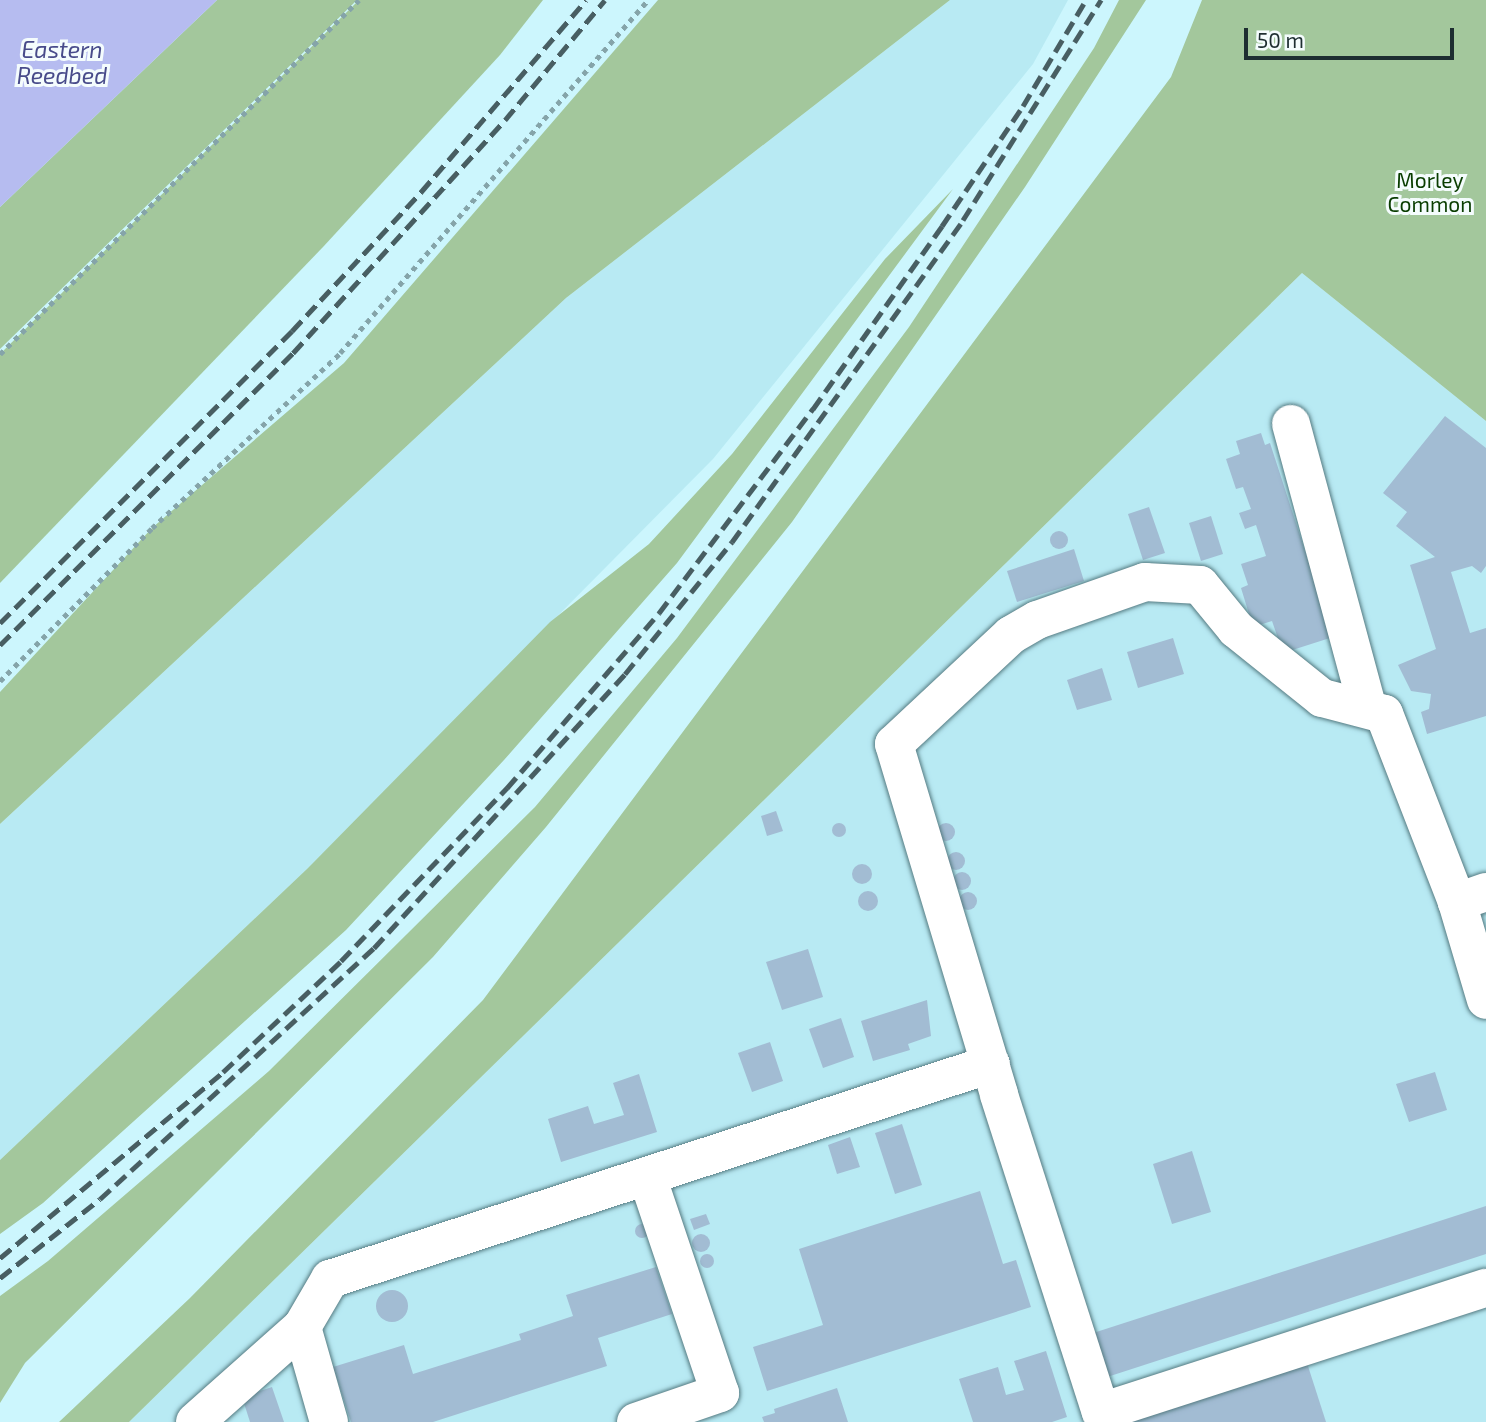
<!DOCTYPE html>
<html>
<head>
<meta charset="utf-8">
<style>
  body { margin:0 }
  #map { position:relative; width:1486px; height:1422px; overflow:hidden; background:#ccf6fd; font-family:"Exo 2",sans-serif }
  div>[style] { position:absolute }
  [style*='--x'] { left:calc(var(--x)*1px); top:calc(var(--y)*1px); width:calc(var(--w)*1px); rotate:calc(var(--a)*1deg) }
  .built>* { inset:0; background:#b8eaf3 }
  .green>* { inset:0; background:#a3c79c }
  .water>* { inset:0; background:#b6bcf0 }
  .building>* { inset:0; background:#a2bcd3 }
  .round { border-radius:50% }
  .path>* { height:4.5px; margin-top:-2.25px; transform-origin:0; background:repeating-linear-gradient(90deg,#85a4a9 0 5px,transparent 0 10px) }
  .roads { filter:drop-shadow(0 0 2px #557b82) drop-shadow(0 0 2px #557b82) }
  .minor>* { height:38px; margin:-19px; padding:0 19px; transform-origin:19px; border-radius:19px; background:#fff }
  .rail>* { height:5px; margin-top:-2.5px; transform-origin:0; background:repeating-linear-gradient(90deg,#485e62 0 14px,transparent 0 21px) }
  span { translate:-50% -50%; white-space:nowrap; text-align:center; line-height:1.15; -webkit-text-stroke:6px #f4fcfd; paint-order:stroke }
  .park-label { font-size:21px; color:#093d00 }
  .water-label { font-size:23px; color:#484b8a; font-style:italic }
  .scale { position:absolute; left:1244px; top:28px; width:210px; height:32px; box-sizing:border-box; border:4px solid #1e2e31; border-top:0; padding-left:9px; font-size:21px; line-height:24px; white-space:nowrap; color:#1e2e31; -webkit-text-stroke:5px #f4fcfd; paint-order:stroke }
</style>
</head>
<body>
<div id="map">
  <div class="built">
    <i style="clip-path:polygon(950px 0,1068px 0,1033px 64px,713px 459px,308px 868px,0 1160px,0 824px,566px 298px)"></i>
    <i style="clip-path:polygon(1302px 273px,1486px 421px,1486px 1422px,129px 1422px)"></i>
  </div>
  <div class="green">
    <i style="clip-path:polygon(217px 0,357px 0,0 349px,0 207px)"></i>
    <i style="clip-path:polygon(359px 0,543px 0,500px 55px,323px 247px,0 583px,0 354px)"></i>
    <i style="clip-path:polygon(658px 0,950px 0,566px 298px,0 824px,0 692px,152px 528px,344px 363px)"></i>
    <i style="clip-path:polygon(1119px 0,1146px 0,1025px 187px,792px 522px,546px 827px,433px 957px,25px 1363px,0 1403px,0 1296px,48px 1261px,269px 1071px,535px 807px,677px 638px,909px 327px,1094px 48px)"></i>
    <i style="clip-path:polygon(1202px 0,1486px 0,1486px 421px,1302px 273px,129px 1422px,59px 1422px,190px 1298px,483px 1000px,1171px 77px)"></i>
    <i style="clip-path:polygon(953px 189px,677px 563px,504px 760px,346px 930px,43px 1203px,0 1234px,0 1160px,308px 868px,550px 622px,649px 544px,732px 454px,885px 259px)"></i>
  </div>
  <div class="water">
    <i style="clip-path:polygon(0 0,217px 0,0 207px)"></i>
  </div>
  <div class="building">
    <i style="clip-path:polygon(1445px 416px,1486px 448px,1486px 566px,1481px 573px,1472px 566px,1451px 572px,1470px 633px,1486px 628px,1486px 716px,1427px 734px,1421px 712px,1429px 709px,1431px 694px,1411px 691px,1398px 665px,1436px 649px,1410px 565px,1435px 557px,1396px 526px,1407px 512px,1383px 493px)"></i>
    <i style="clip-path:polygon(1261px 433px,1265px 445px,1270px 443px,1333px 637px,1283px 653px,1272px 621px,1253px 627px,1241px 588px,1248px 585px,1241px 564px,1266px 556px,1256px 525px,1245px 529px,1239px 513px,1251px 509px,1243px 487px,1236px 489px,1226px 459px,1240px 454px,1236px 441px)"></i>
    <i style="clip-path:polygon(1149px 507px,1165px 553px,1143px 560px,1128px 514px)"></i>
    <i style="clip-path:polygon(1211px 516px,1223px 554px,1201px 561px,1189px 523px)"></i>
    <i class="round" style="left:1050px;top:531px;width:18px;height:18px"></i>
    <i style="clip-path:polygon(1074px 549px,1084px 581px,1017px 602px,1007px 571px)"></i>
    <i style="clip-path:polygon(1173px 638px,1184px 674px,1138px 688px,1127px 652px)"></i>
    <i style="clip-path:polygon(1102px 668px,1112px 700px,1077px 710px,1067px 680px)"></i>
    <i style="clip-path:polygon(776px 811px,783px 831px,767px 836px,761px 816px)"></i>
    <i class="round" style="left:937px;top:823px;width:18px;height:18px"></i>
    <i class="round" style="left:832px;top:823px;width:14px;height:14px"></i>
    <i class="round" style="left:947px;top:852px;width:18px;height:18px"></i>
    <i class="round" style="left:852px;top:864px;width:20px;height:20px"></i>
    <i class="round" style="left:953px;top:872px;width:18px;height:18px"></i>
    <i class="round" style="left:858px;top:891px;width:20px;height:20px"></i>
    <i class="round" style="left:959px;top:892px;width:18px;height:18px"></i>
    <i style="clip-path:polygon(808px 949px,823px 997px,782px 1010px,766px 962px)"></i>
    <i style="clip-path:polygon(927px 1000px,931px 1036px,908px 1044px,910px 1050px,873px 1061px,861px 1021px)"></i>
    <i style="clip-path:polygon(841px 1018px,854px 1057px,823px 1068px,809px 1029px)"></i>
    <i style="clip-path:polygon(770px 1042px,783px 1081px,752px 1092px,738px 1053px)"></i>
    <i style="clip-path:polygon(1435px 1072px,1447px 1110px,1409px 1122px,1396px 1084px)"></i>
    <i style="clip-path:polygon(639px 1074px,657px 1132px,561px 1162px,548px 1119px,588px 1106px,594px 1124px,624px 1115px,613px 1083px)"></i>
    <i style="clip-path:polygon(902px 1124px,922px 1185px,895px 1194px,875px 1133px)"></i>
    <i style="clip-path:polygon(850px 1137px,860px 1167px,837px 1174px,828px 1145px)"></i>
    <i style="clip-path:polygon(1192px 1151px,1211px 1212px,1172px 1224px,1153px 1164px)"></i>
    <i style="clip-path:polygon(980px 1191px,1003px 1264px,1016px 1260px,1031px 1307px,767px 1391px,753px 1347px,823px 1325px,799px 1249px)"></i>
    <i style="clip-path:polygon(1486px 1206px,1486px 1254px,1101px 1379px,1087px 1335px)"></i>
    <i style="clip-path:polygon(706px 1214px,710px 1224px,694px 1230px,690px 1219px)"></i>
    <i class="round" style="left:635px;top:1224px;width:14px;height:14px"></i>
    <i class="round" style="left:692px;top:1234px;width:18px;height:18px"></i>
    <i class="round" style="left:700px;top:1254px;width:14px;height:14px"></i>
    <i style="clip-path:polygon(656px 1267px,672px 1314px,598px 1338px,607px 1366px,433px 1422px,351px 1422px,333px 1367px,404px 1345px,413px 1374px,521px 1340px,519px 1334px,573px 1316px,566px 1295px)"></i>
    <i class="round" style="left:376px;top:1290px;width:32px;height:32px"></i>
    <i style="clip-path:polygon(1046px 1351px,1067px 1417px,1052px 1422px,973px 1422px,959px 1379px,998px 1367px,1006px 1395px,1024px 1390px,1014px 1361px)"></i>
    <i style="clip-path:polygon(1307px 1363px,1326px 1422px,1129px 1422px)"></i>
    <i style="clip-path:polygon(272px 1387px,284px 1422px,250px 1422px,242px 1397px)"></i>
    <i style="clip-path:polygon(837px 1388px,848px 1422px,764px 1422px,762px 1417px,775px 1413px,774px 1409px)"></i>
  </div>
  <div class="path">
    <i style="--x:0;--y:354;--w:504;--a:-44.6"></i>
    <i style="--x:0;--y:681;--w:216;--a:-45.2"></i>
    <i style="--x:152;--y:528;--w:257;--a:-42.9"></i>
    <i style="--x:340;--y:353;--w:468;--a:-48.9"></i>
  </div>
  <div class="roads">
    <div class="minor">
      <i style="--x:1291;--y:424;--w:295;--a:74.9"></i>
      <i style="--x:1486;--y:892;--w:31;--a:161"></i>
      <i style="--x:1457;--y:902;--w:102;--a:73.5"></i>
      <i style="--x:1457;--y:902;--w:202;--a:-111.2"></i>
      <i style="--x:1384;--y:714;--w:64;--a:-165.5"></i>
      <i style="--x:1322;--y:698;--w:110;--a:-141.3"></i>
      <i style="--x:1236;--y:629;--w:57;--a:-129.3"></i>
      <i style="--x:1200;--y:585;--w:55;--a:-176.9"></i>
      <i style="--x:1145;--y:582;--w:114;--a:160.6"></i>
      <i style="--x:1037;--y:620;--w:30;--a:150"></i>
      <i style="--x:1011;--y:635;--w:160;--a:137"></i>
      <i style="--x:894;--y:744;--w:366;--a:73.3"></i>
      <i style="--x:999;--y:1095;--w:333;--a:72.2"></i>
      <i style="--x:1101;--y:1412;--w:404;--a:-17.9"></i>
      <i style="--x:195;--y:1422;--w:143;--a:-41.6"></i>
      <i style="--x:329;--y:1422;--w:99;--a:-105.9"></i>
      <i style="--x:302;--y:1327;--w:56;--a:-59.7"></i>
      <i style="--x:330;--y:1279;--w:695;--a:-18.02"></i>
      <i style="--x:636;--y:1422;--w:89;--a:-19"></i>
      <i style="--x:720;--y:1393;--w:229;--a:-108.6"></i>
    </div>
  </div>
  <div class="rail">
    <i style="--x:0;--y:623;--w:413;--a:-45"></i>
    <i style="--x:292;--y:331;--w:190;--a:-47.1"></i>
    <i style="--x:421;--y:192;--w:253;--a:-49.3"></i>
    <i style="--x:0;--y:645;--w:414;--a:-44.9"></i>
    <i style="--x:293;--y:353;--w:315;--a:-47.7"></i>
    <i style="--x:505;--y:120;--w:156;--a:-50.2"></i>
    <i style="--x:0;--y:1258;--w:290;--a:-39.8"></i>
    <i style="--x:223;--y:1072;--w:162;--a:-43.2"></i>
    <i style="--x:341;--y:961;--w:240;--a:-46.2"></i>
    <i style="--x:507;--y:788;--w:232;--a:-49"></i>
    <i style="--x:659;--y:613;--w:256;--a:-53"></i>
    <i style="--x:813;--y:409;--w:224;--a:-54.8"></i>
    <i style="--x:942;--y:226;--w:145;--a:-56"></i>
    <i style="--x:1023;--y:106;--w:123;--a:-59.3"></i>
    <i style="--x:0;--y:1278;--w:127;--a:-38.3"></i>
    <i style="--x:100;--y:1199;--w:372;--a:-42.5"></i>
    <i style="--x:374;--y:948;--w:372;--a:-47.5"></i>
    <i style="--x:625;--y:674;--w:170;--a:-51"></i>
    <i style="--x:732;--y:542;--w:396;--a:-54.3"></i>
    <i style="--x:963;--y:220;--w:260;--a:-57.9"></i>
  </div>
  <div class="park-label">
    <span style="left:1430px;top:192px">Morley<br>Common</span>
  </div>
  <div class="water-label">
    <span style="left:62px;top:62px">Eastern<br>Reedbed</span>
  </div>
  <div class="scale">50 m</div>
</div>
</body>
</html>
